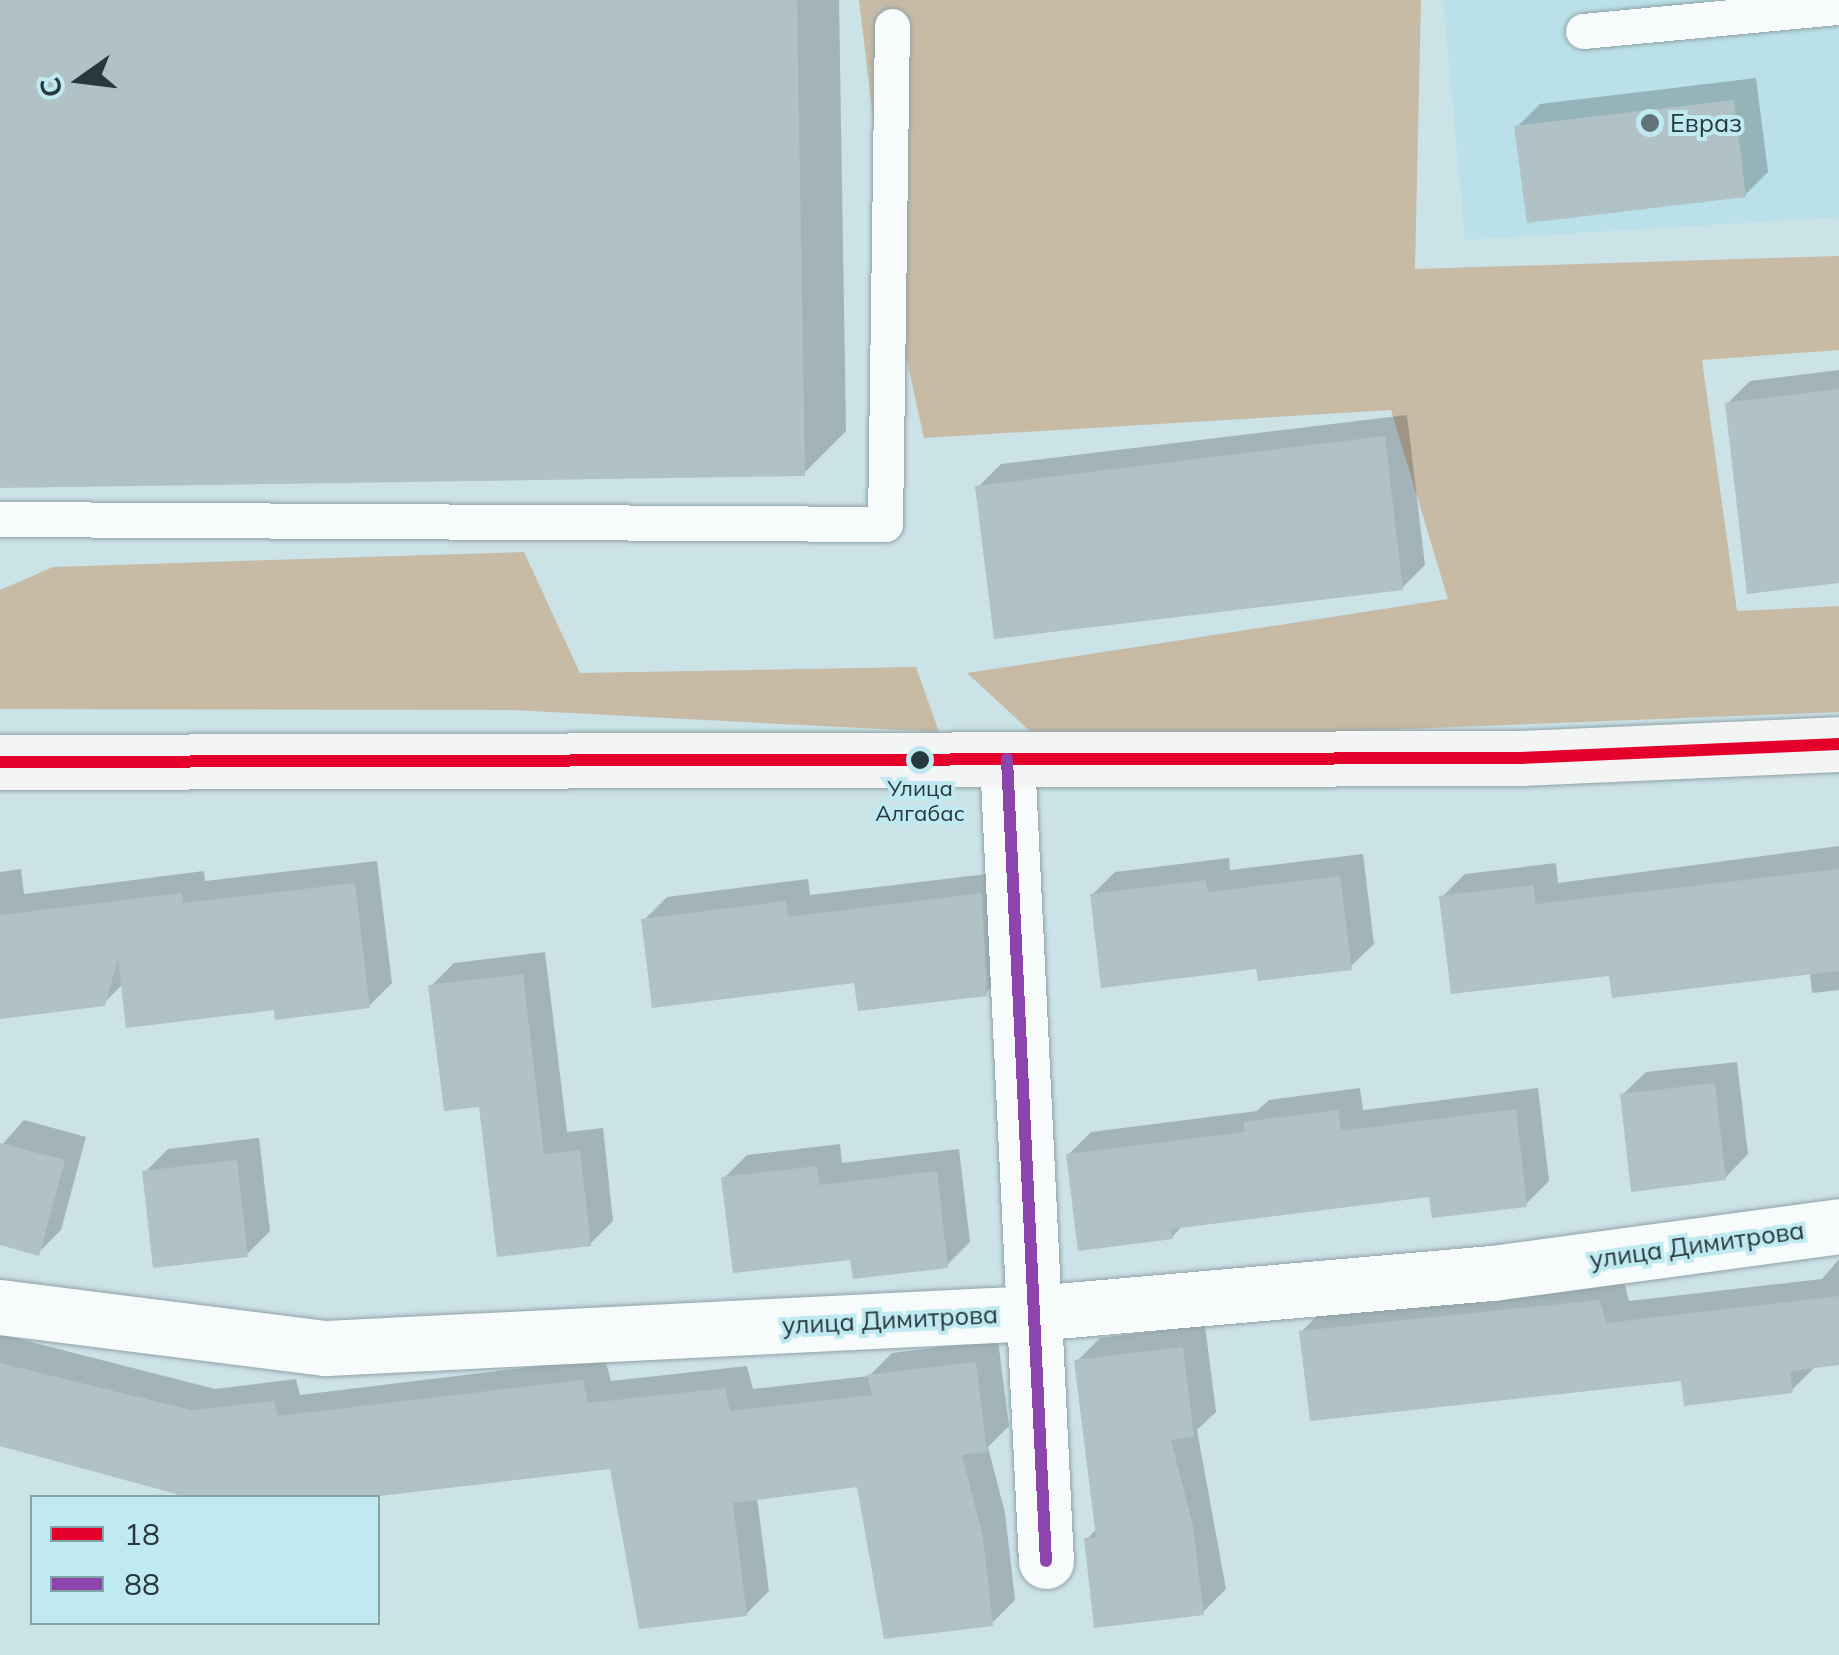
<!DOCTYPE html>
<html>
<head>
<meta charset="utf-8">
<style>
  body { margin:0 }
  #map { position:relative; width:1839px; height:1655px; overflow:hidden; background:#cbe2e7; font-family:Mulish,sans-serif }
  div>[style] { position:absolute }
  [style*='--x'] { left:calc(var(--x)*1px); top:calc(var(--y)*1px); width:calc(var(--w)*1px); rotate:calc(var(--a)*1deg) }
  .built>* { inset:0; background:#bae1e9 }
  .forest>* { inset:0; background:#c7bba6 }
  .shadow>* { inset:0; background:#0003 }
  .building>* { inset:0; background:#b0c2c5 }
  .roads { filter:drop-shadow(0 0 2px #90a2a6) drop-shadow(0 0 2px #90a2a6) }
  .lane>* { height:35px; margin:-17.5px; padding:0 17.5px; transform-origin:17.5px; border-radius:17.5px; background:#f7fbfb }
  .street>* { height:55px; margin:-27.5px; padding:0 27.5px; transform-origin:27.5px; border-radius:27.5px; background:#f7fbfb }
  .secondary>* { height:55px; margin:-27.5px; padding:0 27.5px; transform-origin:27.5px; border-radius:27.5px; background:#f3f5f4 }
  .bus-1>* { height:12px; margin:-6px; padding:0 6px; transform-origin:6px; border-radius:6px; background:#e4002b }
  .bus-2>* { height:12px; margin:-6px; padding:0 6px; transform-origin:6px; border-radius:6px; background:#8e44ad }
  .dots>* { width:28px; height:28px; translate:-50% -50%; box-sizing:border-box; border:5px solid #c0eaf2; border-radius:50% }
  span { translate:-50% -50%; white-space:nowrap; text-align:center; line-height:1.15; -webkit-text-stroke:8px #c0eaf2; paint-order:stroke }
  .bus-label { font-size:22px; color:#28383c }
  .poi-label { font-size:25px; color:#28383c }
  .left { translate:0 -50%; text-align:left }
  .street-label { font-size:25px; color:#28383c }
  .legend { position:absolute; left:30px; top:1495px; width:350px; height:130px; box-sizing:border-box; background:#c0eaf2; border:2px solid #83a3a9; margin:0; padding:12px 18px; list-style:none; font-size:30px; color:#28383c }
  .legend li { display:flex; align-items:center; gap:20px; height:50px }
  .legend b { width:50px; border:2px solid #83a3a9 }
  .north { position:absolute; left:30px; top:30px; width:100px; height:100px; -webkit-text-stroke:8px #c0eaf2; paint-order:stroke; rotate:256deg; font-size:28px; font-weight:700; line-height:40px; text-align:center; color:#28383c }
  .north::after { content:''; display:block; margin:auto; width:35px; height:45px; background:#28383c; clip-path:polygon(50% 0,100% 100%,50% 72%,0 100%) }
</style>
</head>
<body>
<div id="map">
  <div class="built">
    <i style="clip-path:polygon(1443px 0,1839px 0,1839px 217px,1465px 240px)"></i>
  </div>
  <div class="forest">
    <i style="clip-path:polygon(859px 0,1421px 0,1415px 269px,1839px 256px,1839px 350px,1702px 360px,1737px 611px,1839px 606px,1839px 712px,1043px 743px,967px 673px,1448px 599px,1391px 410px,924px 438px,896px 312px)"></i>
    <i style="clip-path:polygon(524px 552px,580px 673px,916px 667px,939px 732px,512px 710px,0 709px,0 590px,53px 567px)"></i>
  </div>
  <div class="shadow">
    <i style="clip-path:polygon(0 0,839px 0,846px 431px,804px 473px,0 485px)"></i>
    <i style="clip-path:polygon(1756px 78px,1768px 172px,1745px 195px,1517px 127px,1540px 104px)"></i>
    <i style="clip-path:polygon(1839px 370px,1839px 581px,1727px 404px,1750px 381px)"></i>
    <i style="clip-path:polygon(1407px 415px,1425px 565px,1402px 588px,978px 487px,1001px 464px)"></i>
    <i style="clip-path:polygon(1839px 846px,1839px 990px,1812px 993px,1810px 972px,1611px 973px,1442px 897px,1465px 874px,1556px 863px,1558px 883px)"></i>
    <i style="clip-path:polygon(1363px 854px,1374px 944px,1350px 967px,1258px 966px,1092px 895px,1115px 872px,1229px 858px,1230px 870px)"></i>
    <i style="clip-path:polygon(377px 861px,392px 983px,369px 1006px,276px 1007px,123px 984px,104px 1003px,0 1016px,0 872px,21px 869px,24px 894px,204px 871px,205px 881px)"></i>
    <i style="clip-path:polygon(1004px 872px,1009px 970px,986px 993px,856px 981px,644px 920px,667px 897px,808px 879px,810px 895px)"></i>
    <i style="clip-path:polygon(545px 952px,567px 1132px,603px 1128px,613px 1221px,590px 1244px,481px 1104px,431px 986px,454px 963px)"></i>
    <i style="clip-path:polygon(1737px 1062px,1748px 1154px,1725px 1178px,1622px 1095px,1646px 1072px)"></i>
    <i style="clip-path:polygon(1360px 1088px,1363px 1110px,1538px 1088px,1549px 1181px,1526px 1204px,1431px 1194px,1183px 1225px,1172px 1237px,1068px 1155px,1091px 1132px,1257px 1111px,1269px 1100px)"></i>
    <i style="clip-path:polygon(24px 1120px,86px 1137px,61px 1230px,38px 1253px,0 1243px,0 1147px)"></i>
    <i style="clip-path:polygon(259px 1138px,270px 1231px,247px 1254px,145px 1172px,168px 1149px)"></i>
    <i style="clip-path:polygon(840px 1144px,842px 1163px,959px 1149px,970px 1242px,947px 1265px,853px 1257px,724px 1178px,747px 1155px)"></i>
    <i style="clip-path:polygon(1839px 1259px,1839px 1363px,1815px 1367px,1792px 1390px,1301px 1332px,1324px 1309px,1623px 1278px,1629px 1301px,1822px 1279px)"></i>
    <i style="clip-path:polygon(1205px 1325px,1216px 1412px,1197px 1430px,1226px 1589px,1203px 1612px,1087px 1539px,1097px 1528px,1077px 1361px,1100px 1338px)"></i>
    <i style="clip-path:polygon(0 1334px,215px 1389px,296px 1379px,300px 1395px,605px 1358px,611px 1381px,747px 1366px,753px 1389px,869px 1376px,892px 1353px,998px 1340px,1009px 1426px,988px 1447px,1005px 1513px,1015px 1600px,992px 1623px,859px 1485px,757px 1497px,769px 1591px,746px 1614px,612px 1466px,344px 1498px,178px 1498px,177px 1491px,0 1446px)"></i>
  </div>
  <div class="building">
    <i style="clip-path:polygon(0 0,797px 0,805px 476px,0 488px)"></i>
    <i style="clip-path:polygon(1734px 100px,1746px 197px,1527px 223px,1514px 126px)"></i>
    <i style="clip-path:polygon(1839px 389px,1839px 583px,1747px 594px,1725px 403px)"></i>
    <i style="clip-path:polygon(1385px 436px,1403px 590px,994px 639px,975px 486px)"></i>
    <i style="clip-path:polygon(1839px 869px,1839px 971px,1612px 998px,1609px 976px,1451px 994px,1439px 896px,1533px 885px,1536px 904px)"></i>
    <i style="clip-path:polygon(1340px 876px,1352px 970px,1258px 981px,1256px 969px,1101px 988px,1090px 894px,1206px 880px,1208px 892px)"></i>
    <i style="clip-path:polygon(355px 883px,370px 1008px,275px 1020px,274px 1010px,126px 1028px,118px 958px,105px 1006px,0 1019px,0 915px,182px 893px,183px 903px)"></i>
    <i style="clip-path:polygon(982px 893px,987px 996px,858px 1011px,854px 983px,652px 1008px,641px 919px,786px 901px,788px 917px)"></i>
    <i style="clip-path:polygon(523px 974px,544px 1154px,580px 1150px,591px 1246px,497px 1257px,479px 1107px,444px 1111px,428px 985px)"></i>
    <i style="clip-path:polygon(1715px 1083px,1726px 1180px,1631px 1192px,1620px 1094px)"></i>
    <i style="clip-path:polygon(1516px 1109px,1527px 1207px,1432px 1218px,1429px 1197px,1171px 1229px,1173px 1239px,1078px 1251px,1066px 1154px,1245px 1132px,1243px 1122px,1338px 1110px,1341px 1131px)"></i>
    <i style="clip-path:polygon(0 1143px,65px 1160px,39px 1256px,0 1245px)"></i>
    <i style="clip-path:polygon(237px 1160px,248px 1257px,153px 1268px,142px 1171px)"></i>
    <i style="clip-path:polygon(817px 1166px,820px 1185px,937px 1171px,948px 1268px,853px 1279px,850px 1260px,733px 1273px,721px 1177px)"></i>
    <i style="clip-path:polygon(1839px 1296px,1839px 1365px,1790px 1371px,1793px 1393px,1684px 1406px,1681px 1381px,1310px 1421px,1299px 1331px,1600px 1300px,1606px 1323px)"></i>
    <i style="clip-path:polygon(1183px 1347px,1194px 1437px,1171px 1440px,1193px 1526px,1204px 1615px,1094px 1628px,1084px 1538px,1096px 1537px,1074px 1360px)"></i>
    <i style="clip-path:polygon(976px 1362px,987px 1452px,962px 1455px,983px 1537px,993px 1626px,884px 1639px,857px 1487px,733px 1503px,747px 1616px,639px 1629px,610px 1469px,363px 1498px,191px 1498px,0 1446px,0 1363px,191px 1410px,274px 1401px,278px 1416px,583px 1380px,588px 1403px,725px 1388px,730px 1411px,872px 1395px,867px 1375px)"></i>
  </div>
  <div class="roads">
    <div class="lane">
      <i style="--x:1583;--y:31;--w:257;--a:-5.4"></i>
      <i style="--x:0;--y:519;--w:885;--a:0.32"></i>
      <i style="--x:885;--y:524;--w:498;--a:-89.2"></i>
    </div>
    <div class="street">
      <i style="--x:1007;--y:759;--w:803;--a:87.22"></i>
      <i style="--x:0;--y:1307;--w:329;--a:7.2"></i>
      <i style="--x:326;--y:1348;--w:709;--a:-2.83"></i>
      <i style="--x:1034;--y:1313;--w:460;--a:-5"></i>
      <i style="--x:1492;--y:1273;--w:350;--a:-7.7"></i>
    </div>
    <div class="secondary">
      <i style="--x:0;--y:762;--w:1520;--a:-0.15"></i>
      <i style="--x:1520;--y:758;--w:319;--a:-2.5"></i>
    </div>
  </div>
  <div class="bus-1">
    <i style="--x:0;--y:762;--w:1520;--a:-0.15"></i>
    <i style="--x:1520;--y:758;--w:319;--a:-2.5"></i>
  </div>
  <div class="bus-2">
    <i style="--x:1007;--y:759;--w:803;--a:87.22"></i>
  </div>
  <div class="dots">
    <i style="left:1650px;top:123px;background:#617478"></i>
    <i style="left:920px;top:760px;background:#28383c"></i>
  </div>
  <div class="bus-label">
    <span style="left:920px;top:801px">Улица<br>Алгабас</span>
  </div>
  <div class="poi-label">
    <span class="left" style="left:1670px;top:123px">Евраз</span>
  </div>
  <div class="street-label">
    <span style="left:1697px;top:1245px;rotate:-8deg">улица Димитрова</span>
    <span style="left:890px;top:1320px;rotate:-3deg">улица Димитрова</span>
  </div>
  <ul class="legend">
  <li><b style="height:12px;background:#e4002b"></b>18</li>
  <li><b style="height:12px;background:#8e44ad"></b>88</li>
  </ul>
  <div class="north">С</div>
</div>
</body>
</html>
